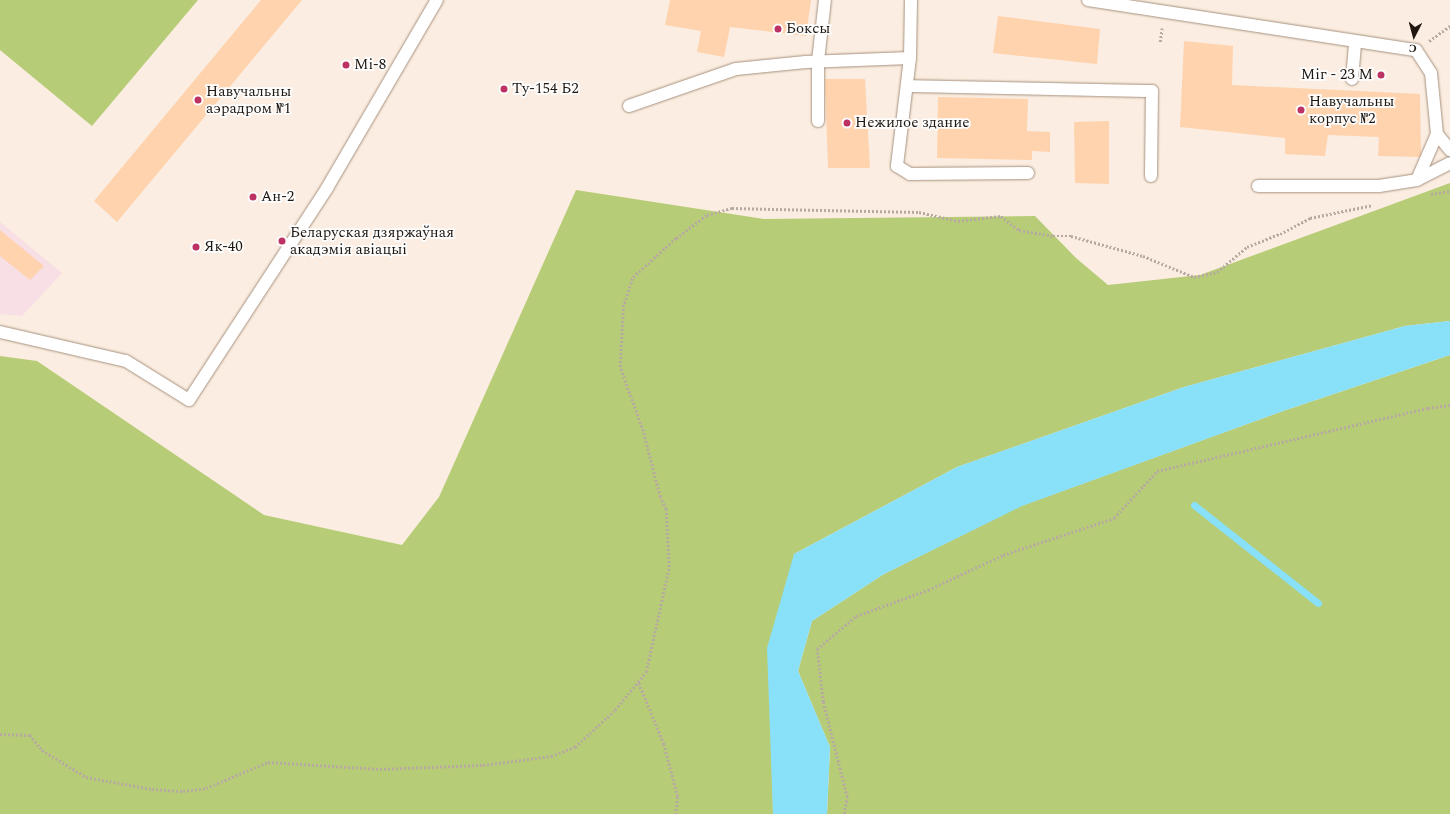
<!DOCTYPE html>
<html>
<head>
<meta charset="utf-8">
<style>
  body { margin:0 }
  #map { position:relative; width:1450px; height:814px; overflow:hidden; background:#fbede1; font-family:Spectral,serif }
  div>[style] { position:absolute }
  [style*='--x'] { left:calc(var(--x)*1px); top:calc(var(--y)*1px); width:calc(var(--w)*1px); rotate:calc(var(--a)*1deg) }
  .industrial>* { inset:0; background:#f8dee5 }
  .green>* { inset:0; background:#b7cc76 }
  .water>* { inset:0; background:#88e0f9 }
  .stream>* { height:7px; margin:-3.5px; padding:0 3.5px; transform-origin:3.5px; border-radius:3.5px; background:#88e0f9 }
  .building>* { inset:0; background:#fed3ae }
  .path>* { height:2.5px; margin-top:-1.25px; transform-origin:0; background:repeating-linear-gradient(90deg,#b7aaa0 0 2px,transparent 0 4px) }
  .roads { filter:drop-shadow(0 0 1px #a7917f) drop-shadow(0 0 1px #a7917f) }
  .lane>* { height:12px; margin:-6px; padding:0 6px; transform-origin:6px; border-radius:6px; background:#fff }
  .dots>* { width:11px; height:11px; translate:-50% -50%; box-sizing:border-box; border:2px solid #fdfdfd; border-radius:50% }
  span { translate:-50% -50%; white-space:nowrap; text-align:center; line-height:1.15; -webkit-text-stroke:3.5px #fdfdfd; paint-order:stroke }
  .poi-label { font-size:15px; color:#1f1710 }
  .left { translate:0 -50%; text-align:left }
  .right { translate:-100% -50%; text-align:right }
  .north { position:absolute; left:1394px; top:16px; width:40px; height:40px; -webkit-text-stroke:3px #fdfdfd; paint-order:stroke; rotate:186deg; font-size:11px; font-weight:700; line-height:16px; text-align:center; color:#1f1710 }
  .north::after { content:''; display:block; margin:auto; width:14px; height:18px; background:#1f1710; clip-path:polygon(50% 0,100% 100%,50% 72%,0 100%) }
</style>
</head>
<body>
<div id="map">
  <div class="industrial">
    <i style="clip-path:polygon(0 222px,62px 273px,22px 316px,0 314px)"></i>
  </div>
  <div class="green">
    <i style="clip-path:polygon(0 0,198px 0,92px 126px,0 50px)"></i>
    <i style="clip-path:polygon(1450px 183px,1450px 321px,1405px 326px,1184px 387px,957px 467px,794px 554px,772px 748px,773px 814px,0 814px,0 356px,37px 361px,264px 515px,402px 545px,439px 497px,576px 190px,764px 219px,1035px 216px,1076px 258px,1108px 285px,1200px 275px)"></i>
    <i style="clip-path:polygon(1450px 355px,1450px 814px,827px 814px,830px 747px,798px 671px,812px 621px,884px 574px,1021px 506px,1286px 410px)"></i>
  </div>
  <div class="water">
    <i style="clip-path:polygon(1450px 321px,1450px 355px,1286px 410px,1022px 506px,884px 574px,812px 621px,798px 671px,830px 747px,827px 814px,773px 814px,767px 648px,794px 554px,957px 467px,1184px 387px,1405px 326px)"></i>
  </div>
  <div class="stream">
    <i style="--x:1194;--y:505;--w:158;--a:38.3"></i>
  </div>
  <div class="building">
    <i style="clip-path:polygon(261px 0,302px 0,117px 222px,94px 201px)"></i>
    <i style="clip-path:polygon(670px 0,811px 0,806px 36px,730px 27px,724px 57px,697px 52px,701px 31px,665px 25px)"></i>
    <i style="clip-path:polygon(998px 16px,1100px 29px,1097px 64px,993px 53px)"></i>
    <i style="clip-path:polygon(1184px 41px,1233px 46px,1232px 85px,1420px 94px,1421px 157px,1378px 156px,1379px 137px,1328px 135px,1325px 156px,1285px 154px,1285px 138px,1180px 127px)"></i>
    <i style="clip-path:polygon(825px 79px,865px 79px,870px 168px,828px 168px)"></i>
    <i style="clip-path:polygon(938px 97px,1028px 99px,1027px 131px,1050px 132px,1050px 152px,1032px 151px,1032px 160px,937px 158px)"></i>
    <i style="clip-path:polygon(1109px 121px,1109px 184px,1075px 183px,1074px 122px)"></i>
    <i style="clip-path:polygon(0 230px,44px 266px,30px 280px,0 256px)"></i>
  </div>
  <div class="path">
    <i style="--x:1429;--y:41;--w:26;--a:-36"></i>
    <i style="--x:1160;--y:42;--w:14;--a:-82"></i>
    <i style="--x:1431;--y:194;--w:19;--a:-9"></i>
    <i style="--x:639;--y:683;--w:66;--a:67.7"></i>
    <i style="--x:664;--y:744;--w:55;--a:75.2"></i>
    <i style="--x:678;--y:797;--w:17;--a:97"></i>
    <i style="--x:0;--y:734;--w:30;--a:2"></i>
    <i style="--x:30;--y:735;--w:19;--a:51"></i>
    <i style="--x:42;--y:750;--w:52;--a:31.5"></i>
    <i style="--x:86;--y:777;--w:67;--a:10.3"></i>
    <i style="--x:152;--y:789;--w:31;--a:4"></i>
    <i style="--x:183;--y:791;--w:23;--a:-7"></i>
    <i style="--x:206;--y:788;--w:67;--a:-22.8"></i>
    <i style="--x:268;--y:762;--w:112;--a:3.6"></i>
    <i style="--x:380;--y:769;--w:103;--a:-2.2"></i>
    <i style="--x:483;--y:765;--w:69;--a:-7.5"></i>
    <i style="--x:551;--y:756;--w:26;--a:-21"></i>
    <i style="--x:575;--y:747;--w:54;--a:-42.8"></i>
    <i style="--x:615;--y:710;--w:49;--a:-50.8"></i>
    <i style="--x:646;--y:672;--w:107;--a:-77.6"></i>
    <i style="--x:669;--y:567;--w:58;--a:-93"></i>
    <i style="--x:666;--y:509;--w:13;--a:-117"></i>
    <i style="--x:660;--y:497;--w:68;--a:-104.4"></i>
    <i style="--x:643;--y:431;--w:68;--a:-109.8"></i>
    <i style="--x:620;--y:367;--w:60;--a:-87.1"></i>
    <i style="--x:623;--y:307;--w:32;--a:-72"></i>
    <i style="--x:633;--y:277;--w:58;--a:-42.2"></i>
    <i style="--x:676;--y:238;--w:39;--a:-37"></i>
    <i style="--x:707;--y:215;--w:26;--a:-16"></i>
    <i style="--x:732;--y:208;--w:187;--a:1.2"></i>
    <i style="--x:919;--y:212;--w:40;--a:13"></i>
    <i style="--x:958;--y:221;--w:43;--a:-6.6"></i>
    <i style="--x:1001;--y:216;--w:23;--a:38"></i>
    <i style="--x:1019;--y:230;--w:35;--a:10"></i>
    <i style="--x:1053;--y:236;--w:18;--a:0"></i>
    <i style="--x:1071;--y:236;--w:75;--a:15.5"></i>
    <i style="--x:1143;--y:256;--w:55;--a:22.4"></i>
    <i style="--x:1194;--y:277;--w:24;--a:-12"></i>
    <i style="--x:1217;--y:272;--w:39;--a:-40"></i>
    <i style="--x:1247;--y:247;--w:35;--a:-22"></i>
    <i style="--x:1280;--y:234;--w:34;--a:-28"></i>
    <i style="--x:1310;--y:218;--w:64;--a:-11.7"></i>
    <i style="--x:844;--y:814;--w:17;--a:-80"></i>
    <i style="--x:847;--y:797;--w:98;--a:-104.2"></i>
    <i style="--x:823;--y:702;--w:53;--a:-96.5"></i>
    <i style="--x:817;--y:649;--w:51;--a:-40.2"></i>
    <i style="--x:856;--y:616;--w:77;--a:-19.9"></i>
    <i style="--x:928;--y:590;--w:83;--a:-25"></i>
    <i style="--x:1003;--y:555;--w:117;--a:-18.4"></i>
    <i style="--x:1114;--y:518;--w:64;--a:-47.5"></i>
    <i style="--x:1157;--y:471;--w:278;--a:-13.1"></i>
    <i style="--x:1428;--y:408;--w:22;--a:-8"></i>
  </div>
  <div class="roads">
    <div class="lane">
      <i style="--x:911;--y:0;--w:58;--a:91"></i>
      <i style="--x:910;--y:58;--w:109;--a:96.9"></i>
      <i style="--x:897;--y:166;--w:15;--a:32"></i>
      <i style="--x:910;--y:174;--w:118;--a:-0.5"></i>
      <i style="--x:1088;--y:0;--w:332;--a:8.7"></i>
      <i style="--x:1416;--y:50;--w:27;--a:57"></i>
      <i style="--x:1431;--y:73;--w:61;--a:84.4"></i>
      <i style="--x:1437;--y:134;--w:21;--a:51"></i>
      <i style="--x:1352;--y:79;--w:38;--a:-85"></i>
      <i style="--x:907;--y:86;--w:245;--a:1.2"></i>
      <i style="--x:1152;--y:91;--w:85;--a:90.7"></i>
      <i style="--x:629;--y:106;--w:113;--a:-19.1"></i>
      <i style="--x:736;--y:69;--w:70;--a:-5.7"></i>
      <i style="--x:806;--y:62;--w:104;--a:-2.2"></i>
      <i style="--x:818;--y:121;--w:60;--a:-90"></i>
      <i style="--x:818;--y:61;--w:61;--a:-83.5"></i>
      <i style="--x:1417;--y:180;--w:50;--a:-66.5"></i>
      <i style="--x:1258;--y:186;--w:121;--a:0"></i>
      <i style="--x:1379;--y:186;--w:38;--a:-9"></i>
      <i style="--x:1417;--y:180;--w:37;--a:-27"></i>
      <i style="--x:0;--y:332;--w:129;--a:13"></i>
      <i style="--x:126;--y:361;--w:74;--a:31.8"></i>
      <i style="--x:189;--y:400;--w:253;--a:-56.9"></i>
      <i style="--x:327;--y:188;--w:218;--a:-59.7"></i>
    </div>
  </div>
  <div class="dots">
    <i style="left:778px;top:29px;background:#be3163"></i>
    <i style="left:346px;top:65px;background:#be3163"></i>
    <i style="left:1381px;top:75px;background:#be3163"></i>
    <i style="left:504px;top:89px;background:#be3163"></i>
    <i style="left:198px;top:100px;background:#be3163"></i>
    <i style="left:1301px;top:110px;background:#be3163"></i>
    <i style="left:847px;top:123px;background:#be3163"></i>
    <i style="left:253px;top:197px;background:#be3163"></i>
    <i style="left:282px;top:241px;background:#be3163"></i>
    <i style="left:196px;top:247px;background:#be3163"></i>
  </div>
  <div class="poi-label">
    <span class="left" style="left:786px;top:29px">Боксы</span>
    <span class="left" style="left:354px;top:65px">Мі-8</span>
    <span class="right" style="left:1373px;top:75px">Міг - 23 М</span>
    <span class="left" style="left:512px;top:89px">Ту-154 Б2</span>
    <span class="left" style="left:206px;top:100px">Навучальны<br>аэрадром №1</span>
    <span class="left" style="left:1309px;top:110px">Навучальны<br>корпус №2</span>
    <span class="left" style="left:855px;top:123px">Нежилое здание</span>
    <span class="left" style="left:261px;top:197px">Ан-2</span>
    <span class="left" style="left:290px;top:241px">Беларуская дзяржаўная<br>акадэмія авіацыі</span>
    <span class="left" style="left:204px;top:247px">Як-40</span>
  </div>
  <div class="north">С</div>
</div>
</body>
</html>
